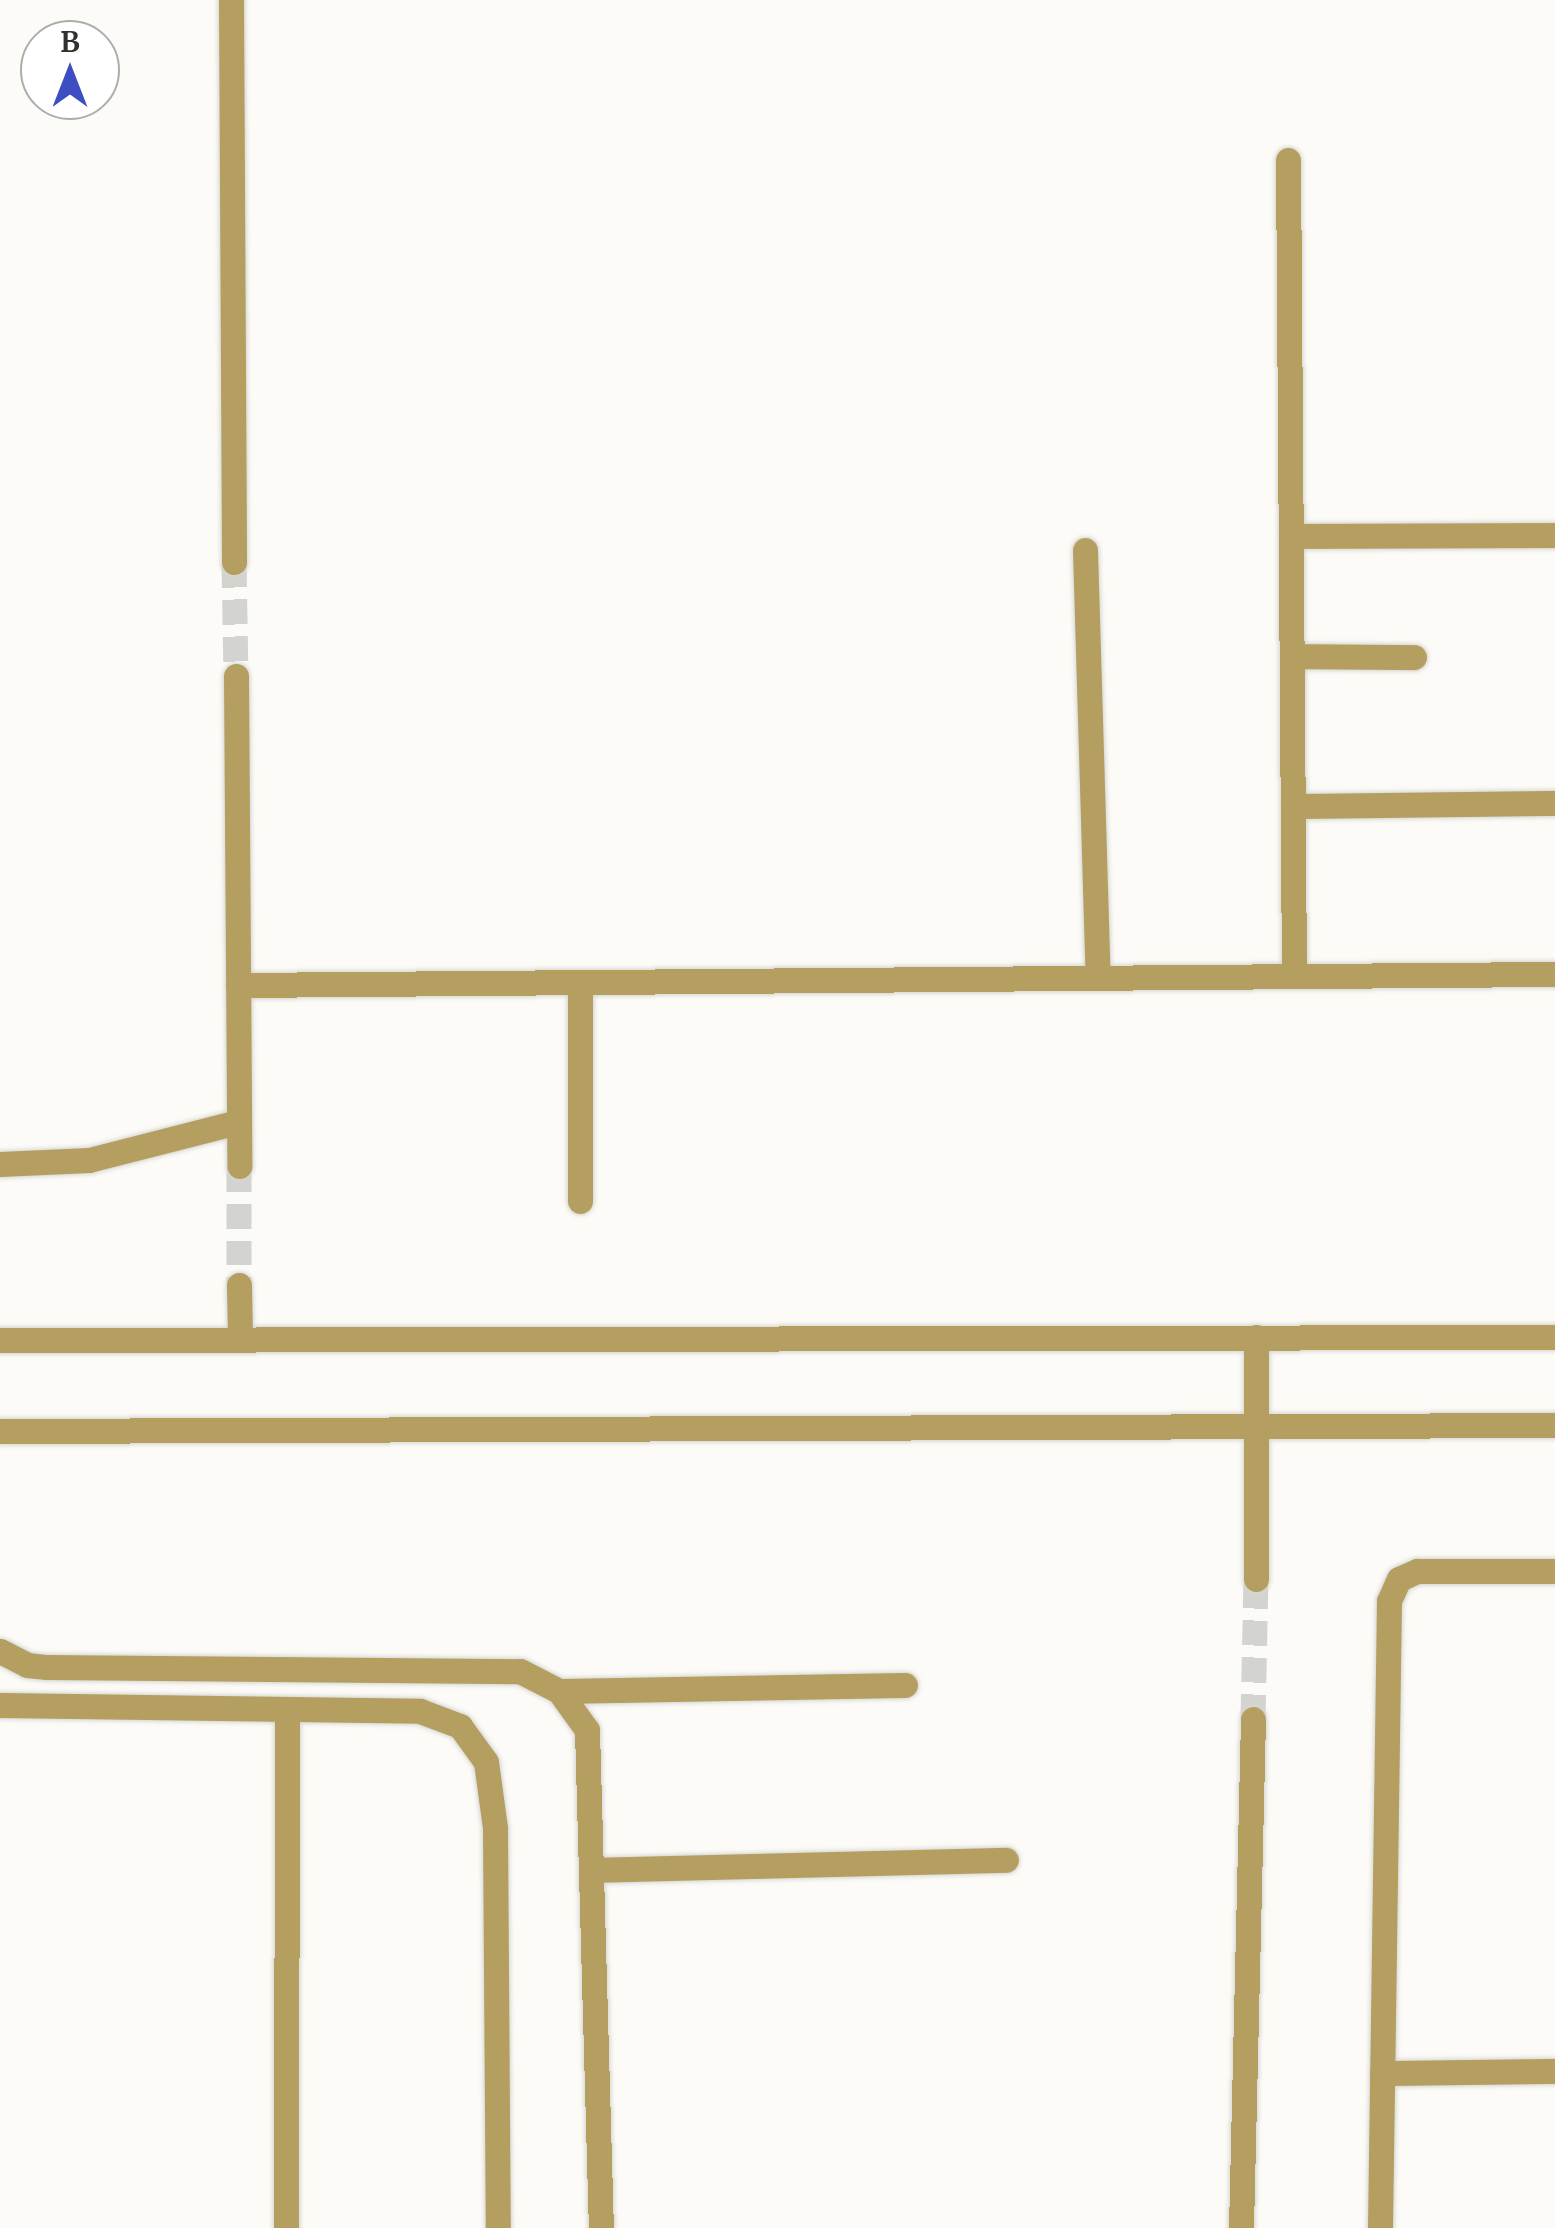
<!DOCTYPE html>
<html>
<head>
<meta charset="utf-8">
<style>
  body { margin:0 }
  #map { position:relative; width:1555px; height:2228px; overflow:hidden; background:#fcfbf7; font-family:Merriweather,serif }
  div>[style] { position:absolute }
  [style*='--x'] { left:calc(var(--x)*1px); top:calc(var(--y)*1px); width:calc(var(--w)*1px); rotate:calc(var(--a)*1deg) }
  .minor-tunnel>* { height:25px; margin-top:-12.5px; transform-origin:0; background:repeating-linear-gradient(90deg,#d3d3cf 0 25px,transparent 0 37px) }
  .roads { filter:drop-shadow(0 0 2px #d7d7d3) drop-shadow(0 0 2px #d7d7d3) }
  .minor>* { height:25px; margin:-12.5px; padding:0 12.5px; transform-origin:12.5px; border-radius:12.5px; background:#b49f61 }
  span { translate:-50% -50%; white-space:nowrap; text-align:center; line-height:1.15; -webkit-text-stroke:8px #fff; paint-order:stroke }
  .north { position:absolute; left:20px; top:20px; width:100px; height:100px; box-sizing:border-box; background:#fff; border:2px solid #adadac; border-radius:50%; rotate:0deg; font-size:28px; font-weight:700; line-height:40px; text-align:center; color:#31312f }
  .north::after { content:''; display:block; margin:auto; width:35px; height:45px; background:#3c4ec1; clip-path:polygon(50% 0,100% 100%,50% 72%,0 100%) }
</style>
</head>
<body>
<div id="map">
  <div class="minor-tunnel">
    <i style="--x:234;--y:562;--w:114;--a:89"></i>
    <i style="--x:239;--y:1166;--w:119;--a:90"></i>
    <i style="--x:1253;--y:1719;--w:140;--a:-88.8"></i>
  </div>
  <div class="roads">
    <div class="minor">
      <i style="--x:231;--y:0;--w:562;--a:89.69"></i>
      <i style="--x:1288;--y:160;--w:816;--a:89.58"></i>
      <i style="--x:1291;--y:536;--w:264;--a:-0.2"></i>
      <i style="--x:1085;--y:550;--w:427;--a:88.3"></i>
      <i style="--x:1292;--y:656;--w:122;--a:0.5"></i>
      <i style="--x:236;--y:676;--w:490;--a:89.6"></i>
      <i style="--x:1293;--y:806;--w:262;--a:-0.7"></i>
      <i style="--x:580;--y:982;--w:219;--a:90"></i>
      <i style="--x:238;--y:985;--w:1317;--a:-0.48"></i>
      <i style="--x:0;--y:1164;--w:89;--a:-2.6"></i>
      <i style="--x:89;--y:1160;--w:154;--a:-14.3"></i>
      <i style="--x:239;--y:1285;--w:54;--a:88.9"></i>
      <i style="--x:1256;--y:1337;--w:242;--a:90"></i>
      <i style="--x:0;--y:1340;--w:1555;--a:-0.11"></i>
      <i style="--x:0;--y:1431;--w:1555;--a:-0.22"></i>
      <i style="--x:0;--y:1651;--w:30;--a:27"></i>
      <i style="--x:27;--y:1665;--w:20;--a:6"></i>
      <i style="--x:47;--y:1667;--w:473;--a:0.5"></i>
      <i style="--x:520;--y:1671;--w:44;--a:27.1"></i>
      <i style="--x:559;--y:1691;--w:48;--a:54.3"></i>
      <i style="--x:587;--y:1730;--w:498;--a:88.4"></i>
      <i style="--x:559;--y:1691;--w:346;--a:-1"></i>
      <i style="--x:0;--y:1705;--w:420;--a:0.8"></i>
      <i style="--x:420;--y:1711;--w:43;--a:20.6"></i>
      <i style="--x:460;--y:1726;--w:44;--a:54.2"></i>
      <i style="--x:486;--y:1762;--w:67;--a:82.2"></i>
      <i style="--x:495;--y:1828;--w:400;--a:89.6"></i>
      <i style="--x:591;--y:1870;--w:415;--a:-1.4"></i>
      <i style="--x:1382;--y:2073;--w:173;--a:-0.7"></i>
      <i style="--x:286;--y:2228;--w:519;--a:-89.89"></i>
      <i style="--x:1241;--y:2228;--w:509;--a:-88.65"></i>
      <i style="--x:1380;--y:2228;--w:627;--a:-89.18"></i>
      <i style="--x:1389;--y:1601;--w:24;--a:-66"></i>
      <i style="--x:1399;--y:1579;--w:20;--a:-24"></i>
      <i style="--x:1417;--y:1571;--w:138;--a:0"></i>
    </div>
  </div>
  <div class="north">B</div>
</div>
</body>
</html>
